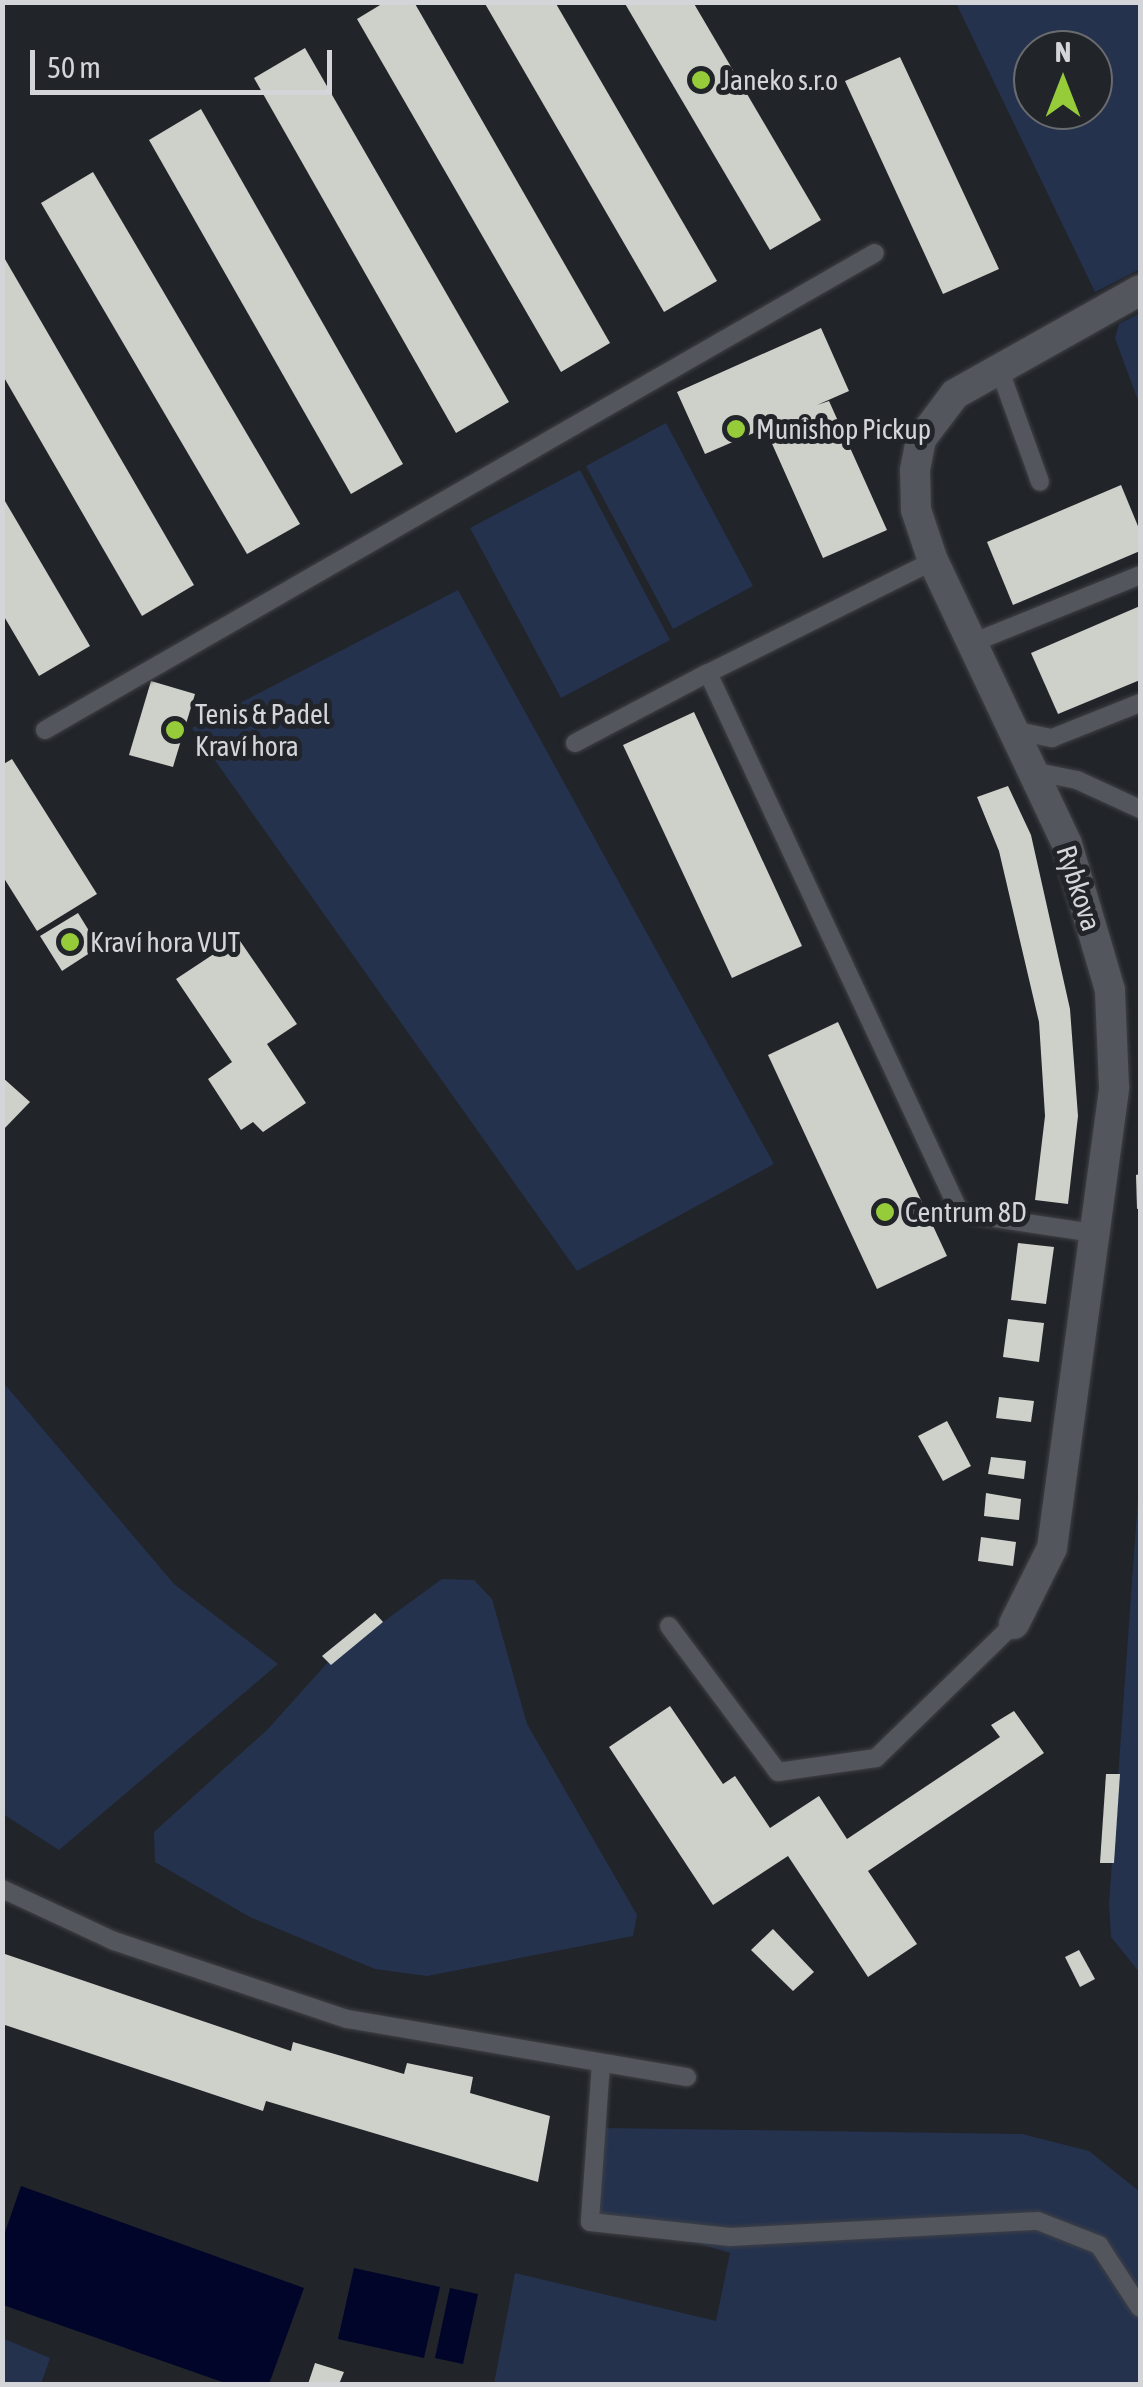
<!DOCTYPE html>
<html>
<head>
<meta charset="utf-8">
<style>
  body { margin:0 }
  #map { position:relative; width:1143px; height:2387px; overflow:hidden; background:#212429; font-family:"Asap Condensed",sans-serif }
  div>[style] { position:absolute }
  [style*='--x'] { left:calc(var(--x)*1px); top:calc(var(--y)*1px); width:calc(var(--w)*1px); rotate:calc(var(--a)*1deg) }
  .green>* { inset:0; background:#25324e }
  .water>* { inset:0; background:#01052a }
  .building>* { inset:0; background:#cdd1ca }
  .roads { filter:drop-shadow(0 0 2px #3f4145) drop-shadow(0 0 2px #3f4145) }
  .service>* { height:18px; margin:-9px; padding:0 9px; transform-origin:9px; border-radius:9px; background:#53565c }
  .minor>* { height:30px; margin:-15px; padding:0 15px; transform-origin:15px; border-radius:15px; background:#53565c }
  .dots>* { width:28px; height:28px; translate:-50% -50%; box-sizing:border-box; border:5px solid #212429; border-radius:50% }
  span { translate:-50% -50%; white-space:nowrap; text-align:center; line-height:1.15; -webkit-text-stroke:10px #212429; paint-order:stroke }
  .poi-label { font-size:28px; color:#d4d5d9 }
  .left { translate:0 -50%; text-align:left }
  .street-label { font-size:28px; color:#d4d5d9 }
  .frame { position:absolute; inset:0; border:5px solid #d4d5d9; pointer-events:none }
  .north { position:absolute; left:1013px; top:30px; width:100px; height:100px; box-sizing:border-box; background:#212429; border:2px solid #696b6f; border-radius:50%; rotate:0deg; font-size:28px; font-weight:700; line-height:40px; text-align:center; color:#d4d5d9 }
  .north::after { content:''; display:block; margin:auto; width:35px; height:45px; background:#96cc3a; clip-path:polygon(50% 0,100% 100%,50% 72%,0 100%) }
  .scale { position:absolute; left:30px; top:50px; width:302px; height:45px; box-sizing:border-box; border:5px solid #d4d5d9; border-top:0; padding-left:12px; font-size:30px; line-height:35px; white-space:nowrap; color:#d4d5d9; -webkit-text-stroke:8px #212429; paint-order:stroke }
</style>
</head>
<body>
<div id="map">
  <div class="green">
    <i style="clip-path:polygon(evenodd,956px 3px,1140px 3px,1140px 269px,1095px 292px,956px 3px,1093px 50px,1093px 110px,1033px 110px,1033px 50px,1093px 50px)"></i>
    <i style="clip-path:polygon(1140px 313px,1140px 406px,1115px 338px,1119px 324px)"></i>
    <i style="clip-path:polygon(666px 423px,753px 586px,673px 629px,586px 466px)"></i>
    <i style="clip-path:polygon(580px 470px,670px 640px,561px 698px,470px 528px)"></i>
    <i style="clip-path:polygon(458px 590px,774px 1164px,577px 1271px,192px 728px)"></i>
    <i style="clip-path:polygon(2px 1381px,174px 1584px,278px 1664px,59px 1850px,3px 1814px)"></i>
    <i style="clip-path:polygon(1140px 1470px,1140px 1973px,1111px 1937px,1109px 1904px)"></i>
    <i style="clip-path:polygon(442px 1579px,474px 1580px,492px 1599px,527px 1724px,637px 1915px,633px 1936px,427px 1976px,375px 1969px,250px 1917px,155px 1862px,154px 1832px,268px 1729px,328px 1662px)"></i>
    <i style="clip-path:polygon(600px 2128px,1022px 2134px,1089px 2151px,1140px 2192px,1140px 2384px,494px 2384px,515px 2273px,716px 2321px,730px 2253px,600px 2214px)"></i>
    <i style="clip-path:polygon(2px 2338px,50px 2358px,41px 2384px,3px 2384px)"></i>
  </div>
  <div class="water">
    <i style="clip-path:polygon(21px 2186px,304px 2288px,269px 2384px,228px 2384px,3px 2305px,3px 2238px)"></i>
    <i style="clip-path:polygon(354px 2268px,440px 2287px,424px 2358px,338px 2339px)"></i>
    <i style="clip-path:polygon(450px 2288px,478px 2294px,463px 2364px,435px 2358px)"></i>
  </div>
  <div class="building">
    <i style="clip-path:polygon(385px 2px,414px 2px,610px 343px,561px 372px,357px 19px)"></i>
    <i style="clip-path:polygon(484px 2px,555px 2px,717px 281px,664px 312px)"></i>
    <i style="clip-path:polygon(624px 2px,693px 2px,821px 220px,770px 250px)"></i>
    <i style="clip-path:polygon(305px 48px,509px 402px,456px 433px,254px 78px)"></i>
    <i style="clip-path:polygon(900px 57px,999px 269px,943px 294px,845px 81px)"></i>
    <i style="clip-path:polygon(201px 109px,403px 464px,351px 494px,149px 140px)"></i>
    <i style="clip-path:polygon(93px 172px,300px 524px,247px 554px,41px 203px)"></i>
    <i style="clip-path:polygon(2px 254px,194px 585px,142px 616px,2px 374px)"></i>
    <i style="clip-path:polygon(821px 328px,849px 391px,817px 405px,829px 401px,887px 530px,823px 558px,765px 428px,705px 454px,677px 392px)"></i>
    <i style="clip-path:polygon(1121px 485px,1140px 531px,1140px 551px,1013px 605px,987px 542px)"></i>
    <i style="clip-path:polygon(2px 496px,90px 646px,39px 676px,2px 613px)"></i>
    <i style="clip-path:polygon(1140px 606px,1140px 680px,1058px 714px,1031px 653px)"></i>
    <i style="clip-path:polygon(151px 681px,195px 694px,173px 767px,129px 755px)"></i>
    <i style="clip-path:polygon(694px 712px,802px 946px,732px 978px,623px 745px)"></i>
    <i style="clip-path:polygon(12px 759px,97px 894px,37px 931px,2px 875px,2px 765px)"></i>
    <i style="clip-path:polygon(1008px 786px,1031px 835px,1070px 1009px,1078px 1116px,1068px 1204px,1035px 1200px,1045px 1116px,1039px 1022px,999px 851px,977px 797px)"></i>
    <i style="clip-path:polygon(78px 913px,99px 947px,62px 971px,40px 936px)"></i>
    <i style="clip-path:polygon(238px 938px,297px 1024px,267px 1044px,306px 1103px,263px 1132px,253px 1122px,241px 1130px,208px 1079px,232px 1062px,176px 979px)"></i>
    <i style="clip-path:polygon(838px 1022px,947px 1256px,877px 1289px,768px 1055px)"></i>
    <i style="clip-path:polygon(2px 1077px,30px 1102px,2px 1131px)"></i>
    <i style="clip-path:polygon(1140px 1174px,1140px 1208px,1137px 1209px,1136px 1175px)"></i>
    <i style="clip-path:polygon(1018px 1243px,1054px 1247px,1046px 1304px,1011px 1300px)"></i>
    <i style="clip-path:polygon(1008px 1319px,1044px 1323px,1039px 1362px,1003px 1357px)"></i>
    <i style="clip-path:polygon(999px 1397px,1034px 1401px,1031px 1422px,996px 1418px)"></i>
    <i style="clip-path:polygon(947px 1421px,971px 1466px,943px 1481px,918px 1436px)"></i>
    <i style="clip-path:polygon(991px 1457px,1026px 1461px,1024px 1479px,988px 1474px)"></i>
    <i style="clip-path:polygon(986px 1493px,1021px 1499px,1019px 1520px,984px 1516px)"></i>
    <i style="clip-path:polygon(981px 1537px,1016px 1542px,1013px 1566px,978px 1561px)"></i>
    <i style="clip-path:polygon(375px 1613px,383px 1622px,331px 1665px,322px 1656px)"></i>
    <i style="clip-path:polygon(670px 1706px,723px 1784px,735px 1776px,770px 1828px,819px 1796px,847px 1839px,1000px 1737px,991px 1725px,1014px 1711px,1044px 1753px,868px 1871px,917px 1944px,868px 1977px,788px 1856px,713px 1905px,609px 1747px)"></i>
    <i style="clip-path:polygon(1106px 1774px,1120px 1774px,1114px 1863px,1100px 1863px)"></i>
    <i style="clip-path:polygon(773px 1929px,814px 1972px,793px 1991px,751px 1950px)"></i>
    <i style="clip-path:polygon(1079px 1950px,1095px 1979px,1080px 1987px,1065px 1957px)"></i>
    <i style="clip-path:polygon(2px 1953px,291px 2051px,293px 2042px,404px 2074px,407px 2063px,473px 2077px,470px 2093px,550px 2116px,538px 2182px,266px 2101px,263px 2111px,2px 2024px)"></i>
    <i style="clip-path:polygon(315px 2363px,344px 2372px,339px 2384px,308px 2384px)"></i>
  </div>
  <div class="roads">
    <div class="service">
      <i style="--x:999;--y:368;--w:121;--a:70.2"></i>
      <i style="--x:933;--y:561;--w:251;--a:153.5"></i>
      <i style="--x:708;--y:673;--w:596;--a:64.98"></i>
      <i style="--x:960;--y:1213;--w:135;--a:8.5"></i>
      <i style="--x:972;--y:643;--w:181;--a:-22"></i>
      <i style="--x:45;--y:730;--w:957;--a:-29.89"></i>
      <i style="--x:1013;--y:730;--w:40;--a:12"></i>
      <i style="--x:1052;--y:738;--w:95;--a:-21.7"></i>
      <i style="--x:575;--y:743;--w:150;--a:-27.8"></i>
      <i style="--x:1032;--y:771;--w:46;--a:11.3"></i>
      <i style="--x:1077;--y:780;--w:69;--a:24.7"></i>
      <i style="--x:669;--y:1626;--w:182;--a:53.3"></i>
      <i style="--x:778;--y:1772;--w:99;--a:-8.1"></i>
      <i style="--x:876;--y:1758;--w:192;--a:-44.2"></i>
      <i style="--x:2;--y:1889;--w:123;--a:24.9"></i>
      <i style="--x:114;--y:1941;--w:246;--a:18.5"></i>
      <i style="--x:347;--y:2019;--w:345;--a:9.7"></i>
      <i style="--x:601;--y:2063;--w:159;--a:94"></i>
      <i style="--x:590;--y:2222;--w:141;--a:6.1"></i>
      <i style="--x:730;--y:2237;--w:308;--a:-3"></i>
      <i style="--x:1038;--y:2221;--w:66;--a:21.5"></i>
      <i style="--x:1099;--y:2245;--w:75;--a:56.9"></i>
    </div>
    <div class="minor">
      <i style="--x:1014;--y:1624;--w:85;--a:-63.4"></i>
      <i style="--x:1052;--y:1548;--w:465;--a:-82.3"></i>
      <i style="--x:1114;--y:1087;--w:97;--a:-92.4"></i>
      <i style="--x:1110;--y:990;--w:152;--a:-106.4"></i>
      <i style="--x:1067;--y:844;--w:313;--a:-115.3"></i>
      <i style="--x:933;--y:561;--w:54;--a:-108.4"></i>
      <i style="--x:916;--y:510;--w:40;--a:-91.4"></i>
      <i style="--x:915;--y:470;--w:32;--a:-79"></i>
      <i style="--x:921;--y:439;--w:56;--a:-52.9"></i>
      <i style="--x:955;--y:394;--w:212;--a:-29.3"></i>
    </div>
  </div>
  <div class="dots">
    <i style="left:701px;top:80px;background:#96cc3a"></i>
    <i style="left:736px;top:429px;background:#96cc3a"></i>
    <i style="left:175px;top:730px;background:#96cc3a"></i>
    <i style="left:70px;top:942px;background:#96cc3a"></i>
    <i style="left:885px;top:1212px;background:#96cc3a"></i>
  </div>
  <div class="poi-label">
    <span class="left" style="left:721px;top:80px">Janeko s.r.o</span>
    <span class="left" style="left:756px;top:429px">Munishop Pickup</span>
    <span class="left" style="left:195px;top:730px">Tenis &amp; Padel<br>Kraví hora</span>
    <span class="left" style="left:90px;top:942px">Kraví hora VUT</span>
    <span class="left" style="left:905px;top:1212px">Centrum 8D</span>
  </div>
  <div class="street-label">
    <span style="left:1079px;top:888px;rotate:72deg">Rybkova</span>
  </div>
  <div class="frame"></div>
  <div class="north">N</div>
  <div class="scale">50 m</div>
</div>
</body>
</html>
